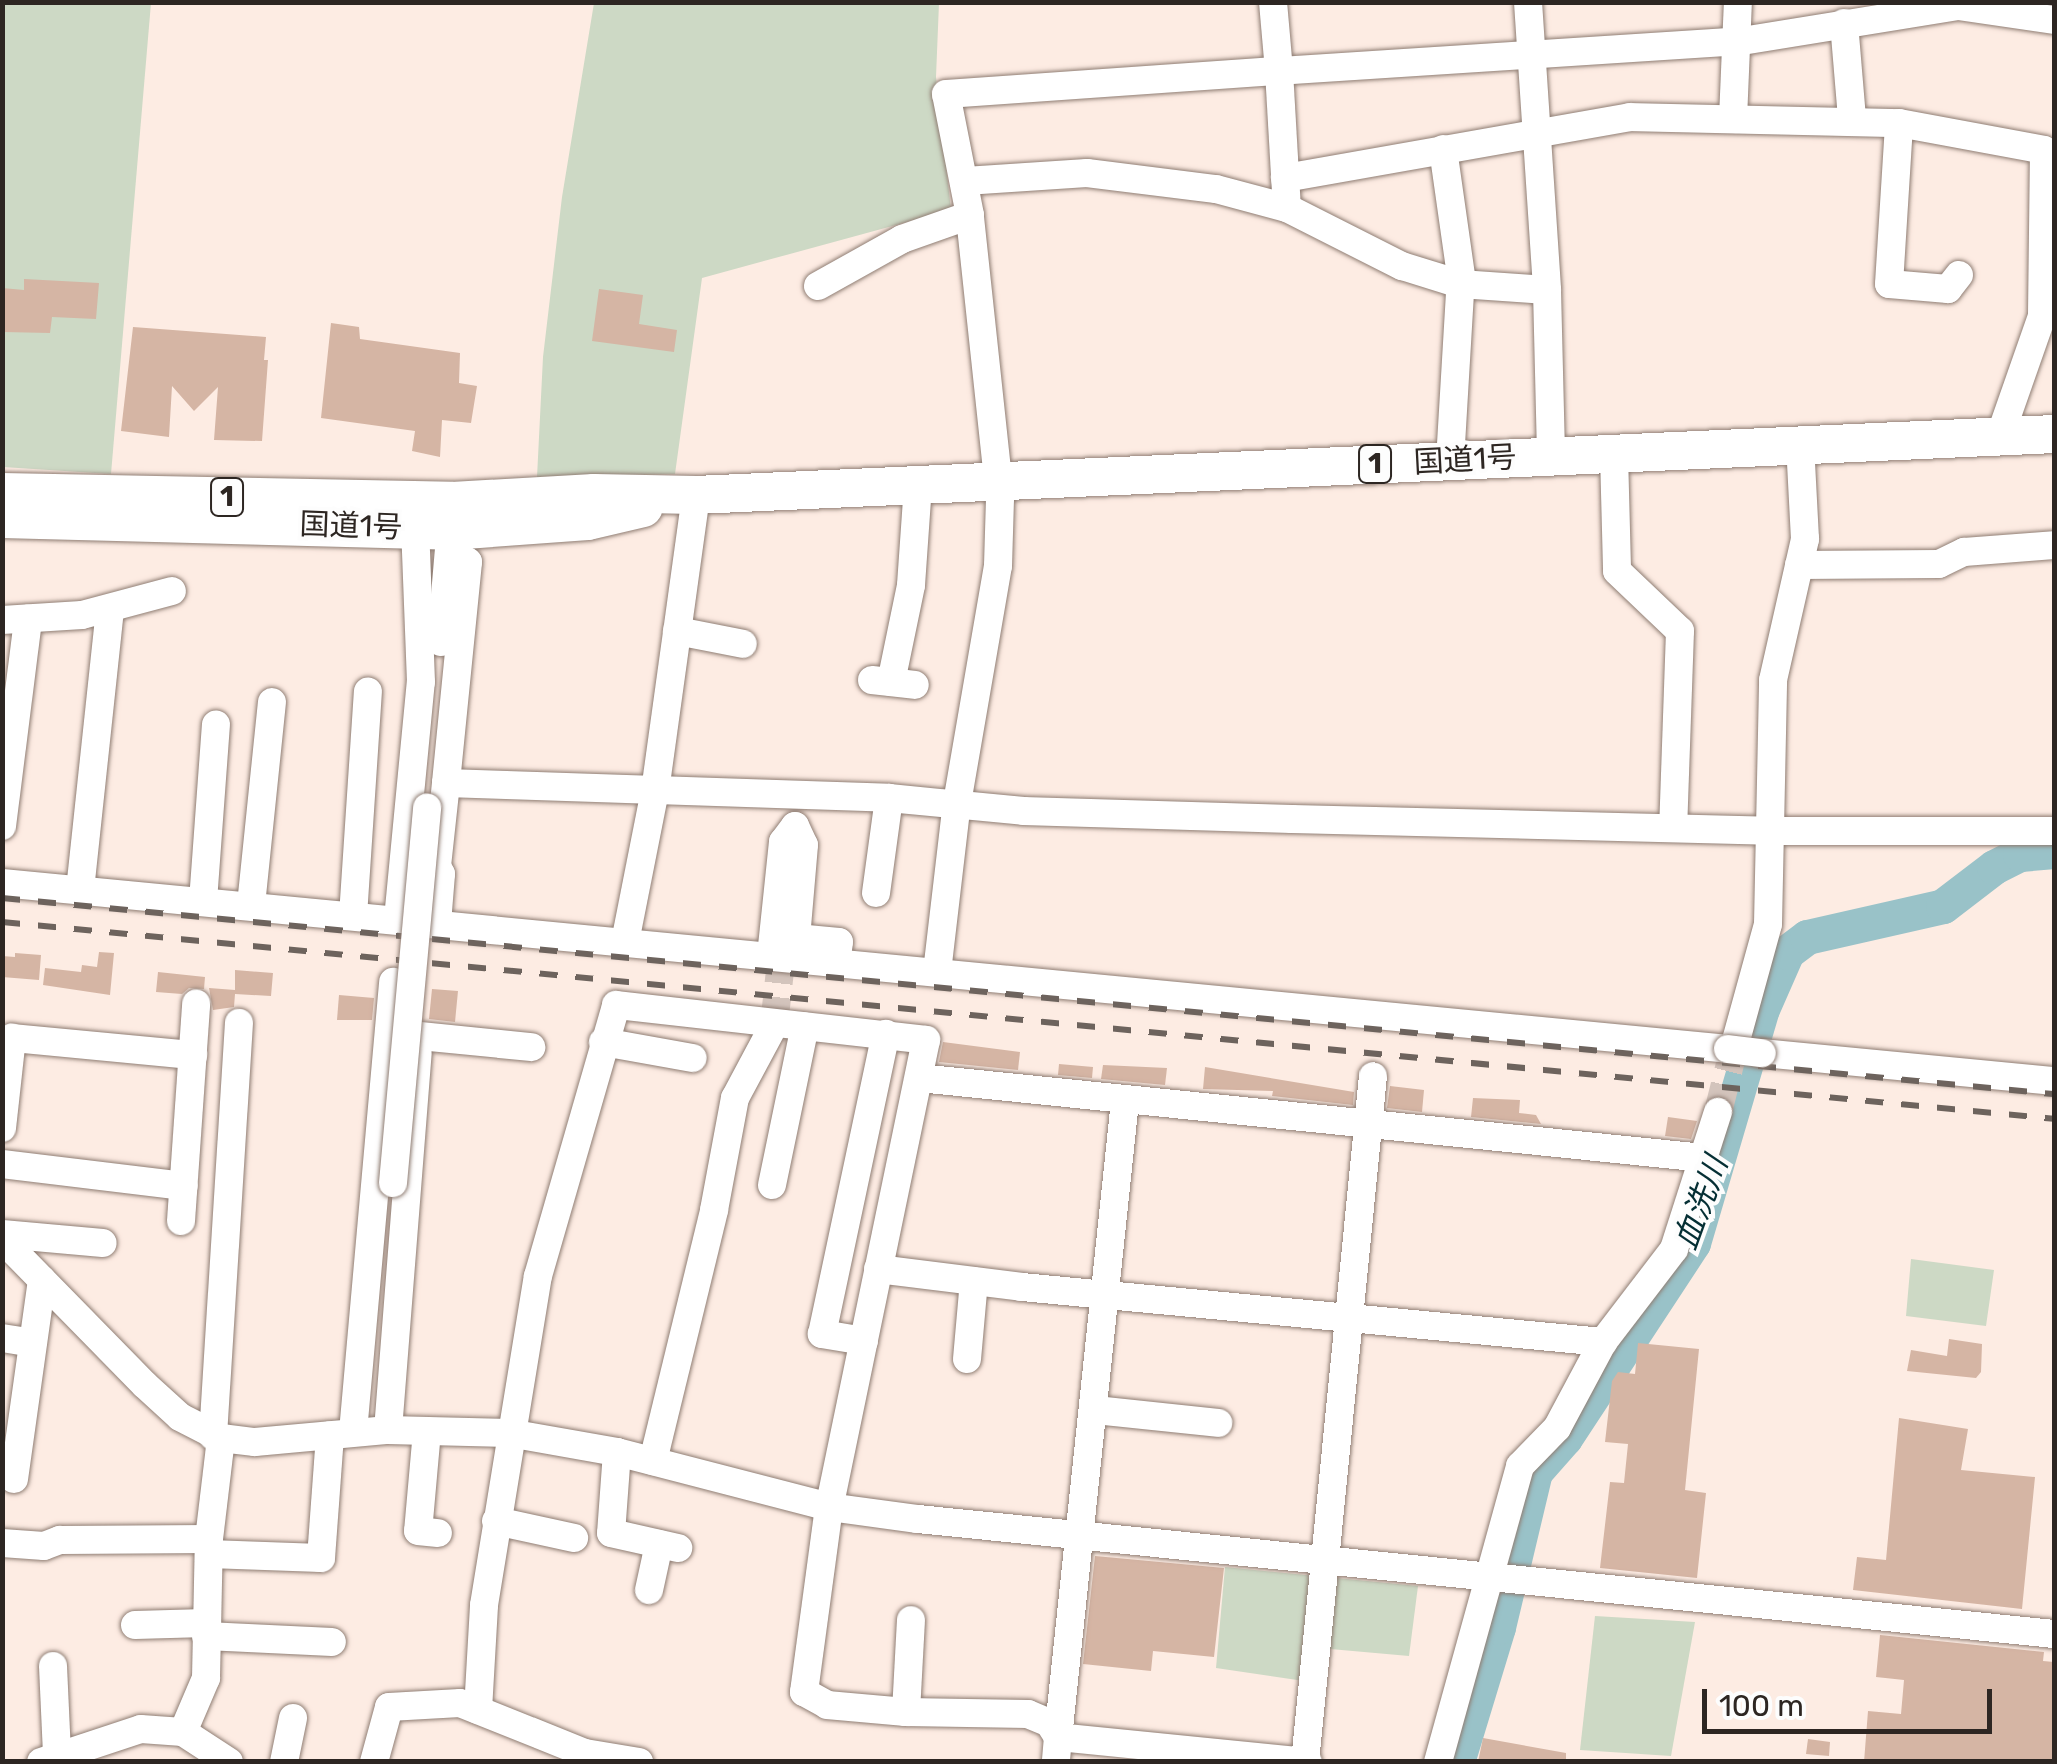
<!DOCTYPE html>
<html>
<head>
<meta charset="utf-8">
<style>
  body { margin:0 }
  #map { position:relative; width:2057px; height:1764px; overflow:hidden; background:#fdece3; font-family:Rubik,"Noto Sans JP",sans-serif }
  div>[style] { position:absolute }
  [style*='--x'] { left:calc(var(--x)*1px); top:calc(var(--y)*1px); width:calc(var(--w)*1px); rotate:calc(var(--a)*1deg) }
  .green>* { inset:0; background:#cdd9c5 }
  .river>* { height:35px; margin:-17.5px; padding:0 17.5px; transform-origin:17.5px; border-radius:17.5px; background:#99c2c8 }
  .building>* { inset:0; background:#d5b5a4 }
  .minor-tunnel>* { height:28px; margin-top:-14px; transform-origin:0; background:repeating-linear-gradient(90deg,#d3c4bc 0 28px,transparent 0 42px) }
  .roads { filter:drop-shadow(0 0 2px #8f7d73) drop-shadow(0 0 2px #8f7d73) }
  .minor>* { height:28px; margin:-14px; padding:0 14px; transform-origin:14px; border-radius:14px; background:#fff }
  .highway>* { height:38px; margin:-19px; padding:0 19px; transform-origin:19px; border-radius:19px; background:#fff }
  .rail>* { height:6px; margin-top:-3px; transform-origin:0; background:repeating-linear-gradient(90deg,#6d635d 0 18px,transparent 0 36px) }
  .bridges { filter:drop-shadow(0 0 2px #8f7d73) drop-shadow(0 0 2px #8f7d73) }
  .minor-bridge>* { height:28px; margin:-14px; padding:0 14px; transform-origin:14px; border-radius:14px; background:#fff }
  span { translate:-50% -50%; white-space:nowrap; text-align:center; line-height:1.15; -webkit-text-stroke:8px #fdfdfd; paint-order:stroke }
  .shield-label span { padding:2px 8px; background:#fdfdfd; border:2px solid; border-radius:8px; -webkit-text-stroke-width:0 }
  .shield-label { font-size:28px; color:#2d2622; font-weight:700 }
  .street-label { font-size:30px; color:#2d2622 }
  .water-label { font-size:32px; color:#052f34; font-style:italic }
  .frame { position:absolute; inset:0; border:5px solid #2d2622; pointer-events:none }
  .scale { position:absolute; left:1702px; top:1689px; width:290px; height:45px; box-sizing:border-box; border:5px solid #2d2622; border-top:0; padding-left:12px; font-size:30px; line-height:35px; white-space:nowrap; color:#2d2622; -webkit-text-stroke:8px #fdfdfd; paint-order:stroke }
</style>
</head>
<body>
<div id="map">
  <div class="green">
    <i style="clip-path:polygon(2px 3px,151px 3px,111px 474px,3px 467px)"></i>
    <i style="clip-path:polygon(594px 3px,939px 3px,936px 77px,951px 210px,702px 278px,675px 474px,537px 477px,543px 357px,562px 197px)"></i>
    <i style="clip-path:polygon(1911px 1259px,1994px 1270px,1986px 1326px,1906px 1316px)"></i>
    <i style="clip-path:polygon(1225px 1567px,1316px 1576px,1304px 1681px,1216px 1668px)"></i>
    <i style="clip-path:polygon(1326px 1577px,1418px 1586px,1409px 1656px,1319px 1648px)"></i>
    <i style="clip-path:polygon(1595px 1616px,1695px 1622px,1671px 1756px,1580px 1750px)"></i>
  </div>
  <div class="river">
    <i style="--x:1457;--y:1762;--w:141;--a:-73.1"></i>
    <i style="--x:1498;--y:1627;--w:159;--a:-76.6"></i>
    <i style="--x:1535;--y:1472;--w:45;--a:-48.6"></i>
    <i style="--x:1565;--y:1438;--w:233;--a:-56.7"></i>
    <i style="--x:1693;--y:1243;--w:244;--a:-73.6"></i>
    <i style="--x:1762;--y:1009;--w:62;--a:-66.3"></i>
    <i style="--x:1787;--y:952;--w:25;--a:-37"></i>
    <i style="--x:1807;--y:937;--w:139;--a:-12.8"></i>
    <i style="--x:1943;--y:906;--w:64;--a:-37.4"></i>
    <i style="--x:1994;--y:867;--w:29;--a:-27"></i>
    <i style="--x:2020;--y:854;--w:34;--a:-5"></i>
  </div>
  <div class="building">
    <i style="clip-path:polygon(24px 279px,99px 283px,96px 319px,52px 317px,50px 333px,3px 332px,2px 288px,24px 290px)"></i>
    <i style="clip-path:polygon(599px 289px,643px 295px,639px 324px,677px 330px,674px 352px,592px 341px)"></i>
    <i style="clip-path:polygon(331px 323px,359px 327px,360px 339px,460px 353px,459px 383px,477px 386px,471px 423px,442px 420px,440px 457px,412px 451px,415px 431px,321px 418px)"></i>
    <i style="clip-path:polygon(133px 327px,266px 337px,264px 360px,268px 360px,262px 441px,214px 440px,218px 387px,194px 411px,172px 386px,169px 437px,121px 431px)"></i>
    <i style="clip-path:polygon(99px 952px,114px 953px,110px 995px,43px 985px,45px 968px,81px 972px,82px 965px,97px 967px)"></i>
    <i style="clip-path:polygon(15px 953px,41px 955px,39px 980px,2px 977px,2px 956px,15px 957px)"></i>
    <i style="clip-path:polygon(235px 970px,273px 973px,271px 996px,235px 994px,234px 1007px,213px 1010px,209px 988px,235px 990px)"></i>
    <i style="clip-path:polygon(158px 972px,205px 977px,204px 989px,189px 988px,182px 994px,156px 992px)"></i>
    <i style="clip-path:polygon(432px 989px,458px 991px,455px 1022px,429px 1019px)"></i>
    <i style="clip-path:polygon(339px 995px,374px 998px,372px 1020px,337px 1020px)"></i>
    <i style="clip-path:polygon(943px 1042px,1020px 1052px,1018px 1070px,939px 1062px)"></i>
    <i style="clip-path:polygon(1059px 1064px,1093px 1067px,1092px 1078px,1058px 1075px)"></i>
    <i style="clip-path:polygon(1103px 1065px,1167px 1068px,1165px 1085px,1101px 1079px)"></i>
    <i style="clip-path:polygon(1205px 1067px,1354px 1092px,1353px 1105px,1272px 1096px,1273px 1091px,1203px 1089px)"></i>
    <i style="clip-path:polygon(1390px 1086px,1424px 1090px,1422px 1112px,1387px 1108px)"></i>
    <i style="clip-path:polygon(1473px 1098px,1520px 1100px,1519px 1113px,1536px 1115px,1541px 1124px,1471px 1117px)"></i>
    <i style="clip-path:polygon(1668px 1117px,1697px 1121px,1691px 1139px,1665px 1136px)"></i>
    <i style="clip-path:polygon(1949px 1339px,1982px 1344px,1981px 1372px,1976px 1378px,1907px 1371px,1911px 1350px,1947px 1356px)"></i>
    <i style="clip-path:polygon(1638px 1343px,1699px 1349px,1685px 1490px,1706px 1493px,1697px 1578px,1600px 1568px,1610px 1482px,1624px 1483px,1628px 1444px,1605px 1442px,1612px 1381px,1618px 1372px,1635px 1374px)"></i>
    <i style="clip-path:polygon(1899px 1418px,1968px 1429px,1961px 1470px,2035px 1477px,2022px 1609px,1853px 1590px,1857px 1557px,1886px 1560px)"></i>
    <i style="clip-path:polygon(1095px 1556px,1224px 1568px,1214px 1657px,1153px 1651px,1151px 1671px,1083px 1664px)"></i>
    <i style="clip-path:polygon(1880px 1635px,2044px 1652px,2043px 1661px,2054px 1662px,2054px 1762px,1864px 1762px,1868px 1711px,1901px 1714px,1904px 1680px,1876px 1677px)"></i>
    <i style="clip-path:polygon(1483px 1738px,1566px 1753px,1566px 1762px,1478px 1762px)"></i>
    <i style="clip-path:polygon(1808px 1739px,1830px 1742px,1829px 1756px,1806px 1754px)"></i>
  </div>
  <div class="minor-tunnel">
    <i style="--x:774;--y:1025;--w:73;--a:-83.7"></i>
    <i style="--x:1718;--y:1112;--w:70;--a:-76"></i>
  </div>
  <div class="roads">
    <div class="minor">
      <i style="--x:1273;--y:2;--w:69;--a:85"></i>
      <i style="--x:1279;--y:71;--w:464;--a:-3.7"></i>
      <i style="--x:1742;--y:41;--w:219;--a:-9.2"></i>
      <i style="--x:1958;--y:6;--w:97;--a:8.3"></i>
      <i style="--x:1528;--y:2;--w:289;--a:86.2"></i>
      <i style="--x:1547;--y:290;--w:166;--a:88.6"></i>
      <i style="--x:1844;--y:23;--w:96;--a:85.2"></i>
      <i style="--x:1733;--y:119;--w:117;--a:-87.6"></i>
      <i style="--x:1443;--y:149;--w:128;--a:81.9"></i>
      <i style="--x:1461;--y:276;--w:185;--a:93.4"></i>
      <i style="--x:1285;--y:178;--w:350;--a:-10"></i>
      <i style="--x:1630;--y:117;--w:269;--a:1.3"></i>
      <i style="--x:965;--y:181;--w:122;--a:-3.8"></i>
      <i style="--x:1087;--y:173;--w:130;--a:7.1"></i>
      <i style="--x:1216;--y:189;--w:73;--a:15"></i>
      <i style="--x:1287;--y:208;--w:129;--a:26.8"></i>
      <i style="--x:1402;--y:266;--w:61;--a:17.2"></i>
      <i style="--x:1460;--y:284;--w:87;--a:3.9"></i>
      <i style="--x:1959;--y:275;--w:18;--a:128"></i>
      <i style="--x:1948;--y:289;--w:59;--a:-175.2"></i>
      <i style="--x:1889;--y:284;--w:161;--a:-86.4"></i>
      <i style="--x:1899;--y:123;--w:147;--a:10.5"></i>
      <i style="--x:2044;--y:150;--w:166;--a:90.7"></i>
      <i style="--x:2042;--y:316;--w:127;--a:109.3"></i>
      <i style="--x:818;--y:286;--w:96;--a:-29.2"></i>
      <i style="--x:902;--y:239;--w:72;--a:-19.4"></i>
      <i style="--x:1614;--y:454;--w:117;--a:88.5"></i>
      <i style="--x:1617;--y:571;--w:87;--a:43.6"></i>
      <i style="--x:1680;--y:631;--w:197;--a:92"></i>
      <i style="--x:450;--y:551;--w:21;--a:31"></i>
      <i style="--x:468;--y:562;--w:222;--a:95.7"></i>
      <i style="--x:446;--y:783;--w:443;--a:1.9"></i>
      <i style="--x:889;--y:798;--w:135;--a:5.5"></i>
      <i style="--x:1023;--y:811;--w:269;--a:1.7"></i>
      <i style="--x:1292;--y:819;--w:477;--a:1.4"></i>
      <i style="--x:1769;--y:831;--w:285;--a:0"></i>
      <i style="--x:1799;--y:565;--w:140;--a:-0.4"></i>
      <i style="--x:1939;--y:564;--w:28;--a:-26"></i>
      <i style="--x:1964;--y:552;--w:90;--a:-4.4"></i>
      <i style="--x:2;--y:620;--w:80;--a:-3.6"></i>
      <i style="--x:82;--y:615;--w:93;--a:-14.9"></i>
      <i style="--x:677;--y:631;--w:67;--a:11.1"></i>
      <i style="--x:441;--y:642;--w:106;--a:-85.1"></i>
      <i style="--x:872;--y:680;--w:43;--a:6.6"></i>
      <i style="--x:891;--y:682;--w:99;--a:-78.3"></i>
      <i style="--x:911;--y:585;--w:101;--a:-86"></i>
      <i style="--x:2;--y:826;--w:209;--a:-82.8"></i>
      <i style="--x:2;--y:883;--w:1734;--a:5.49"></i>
      <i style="--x:80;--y:890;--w:282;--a:-83.9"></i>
      <i style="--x:876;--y:893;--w:96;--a:-82.2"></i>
      <i style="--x:203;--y:901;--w:177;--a:-85.8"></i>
      <i style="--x:251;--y:905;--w:204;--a:-84.1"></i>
      <i style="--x:353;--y:916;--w:225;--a:-86.2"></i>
      <i style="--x:398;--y:919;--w:238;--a:-84.5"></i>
      <i style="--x:421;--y:682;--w:154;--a:-92.2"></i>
      <i style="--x:437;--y:923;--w:49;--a:-85.3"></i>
      <i style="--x:441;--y:874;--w:9;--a:-117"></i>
      <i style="--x:437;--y:866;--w:83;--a:-83.8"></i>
      <i style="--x:625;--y:942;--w:154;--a:-78.8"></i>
      <i style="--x:655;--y:791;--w:299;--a:-82.1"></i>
      <i style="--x:771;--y:956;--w:115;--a:-84"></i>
      <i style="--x:783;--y:842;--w:20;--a:-53"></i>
      <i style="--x:795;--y:826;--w:21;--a:65"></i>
      <i style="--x:804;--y:845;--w:93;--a:94.9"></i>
      <i style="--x:796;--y:938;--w:43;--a:5.3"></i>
      <i style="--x:839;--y:942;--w:21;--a:98"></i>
      <i style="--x:937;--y:972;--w:170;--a:-83.3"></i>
      <i style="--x:957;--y:803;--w:241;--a:-80.2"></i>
      <i style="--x:998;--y:566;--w:68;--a:-88.3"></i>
      <i style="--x:1000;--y:498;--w:285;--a:-96.1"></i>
      <i style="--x:970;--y:215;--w:123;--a:-101.2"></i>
      <i style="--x:946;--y:94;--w:334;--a:-4"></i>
      <i style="--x:1279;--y:71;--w:137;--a:86.7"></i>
      <i style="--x:420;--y:1036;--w:112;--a:5.7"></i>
      <i style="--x:603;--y:1042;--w:91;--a:10.1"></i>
      <i style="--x:1735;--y:1044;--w:124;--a:-74.6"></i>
      <i style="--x:1768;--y:924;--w:244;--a:-88.8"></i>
      <i style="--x:1773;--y:680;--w:145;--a:-77.2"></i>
      <i style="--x:1805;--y:539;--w:94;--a:-93"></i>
      <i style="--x:1762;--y:1053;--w:293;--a:5.5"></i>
      <i style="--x:919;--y:1078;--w:789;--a:5.82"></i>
      <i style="--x:1125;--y:1101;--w:640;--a:96.01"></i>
      <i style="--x:1058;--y:1737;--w:251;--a:5.7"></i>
      <i style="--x:2;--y:1128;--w:91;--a:-83.7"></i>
      <i style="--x:12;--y:1038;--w:182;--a:5.4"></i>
      <i style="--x:2;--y:1164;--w:183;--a:6.9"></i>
      <i style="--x:772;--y:1185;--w:162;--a:-78.3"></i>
      <i style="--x:181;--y:1221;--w:218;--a:-86"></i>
      <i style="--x:2;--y:1234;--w:101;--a:5.1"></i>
      <i style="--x:2;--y:1239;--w:204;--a:45.6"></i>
      <i style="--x:145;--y:1385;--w:47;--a:42.4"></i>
      <i style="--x:180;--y:1417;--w:46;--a:27.1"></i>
      <i style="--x:221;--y:1438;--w:34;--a:7"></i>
      <i style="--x:255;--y:1442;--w:134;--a:-5.2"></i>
      <i style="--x:388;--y:1430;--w:121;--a:1.4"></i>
      <i style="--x:509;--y:1433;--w:110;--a:10"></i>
      <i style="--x:617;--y:1452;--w:219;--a:14.5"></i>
      <i style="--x:829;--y:1507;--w:90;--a:7.7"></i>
      <i style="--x:918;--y:1519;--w:1142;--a:5.78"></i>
      <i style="--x:878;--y:1269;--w:145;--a:7.1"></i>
      <i style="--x:1022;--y:1287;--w:584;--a:5.41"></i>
      <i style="--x:2;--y:1338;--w:31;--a:9"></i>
      <i style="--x:864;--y:1341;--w:43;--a:-170.5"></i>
      <i style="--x:822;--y:1334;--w:307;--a:-78"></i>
      <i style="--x:967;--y:1359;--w:78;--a:-84.9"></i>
      <i style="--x:1095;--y:1410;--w:124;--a:6"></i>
      <i style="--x:388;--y:1430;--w:378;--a:-85.5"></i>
      <i style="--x:427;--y:1431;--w:100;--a:95.1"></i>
      <i style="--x:418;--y:1531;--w:20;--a:6"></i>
      <i style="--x:353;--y:1432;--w:452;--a:-84.9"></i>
      <i style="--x:213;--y:1436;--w:414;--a:-86.4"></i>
      <i style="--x:617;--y:1452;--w:81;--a:94.2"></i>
      <i style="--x:611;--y:1533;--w:69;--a:12.6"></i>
      <i style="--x:653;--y:1461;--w:258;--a:-76.3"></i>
      <i style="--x:714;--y:1210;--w:114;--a:-79.4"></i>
      <i style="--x:735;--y:1098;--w:83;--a:-61.9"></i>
      <i style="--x:14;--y:1479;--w:201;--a:-82"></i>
      <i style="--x:496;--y:1521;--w:80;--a:12.3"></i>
      <i style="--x:2;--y:1543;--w:42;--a:4.1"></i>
      <i style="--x:44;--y:1546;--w:17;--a:-21"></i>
      <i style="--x:60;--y:1540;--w:149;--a:-0.4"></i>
      <i style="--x:209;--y:1539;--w:102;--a:-83.2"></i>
      <i style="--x:209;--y:1554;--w:112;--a:2"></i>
      <i style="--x:321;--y:1558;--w:123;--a:-85.8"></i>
      <i style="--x:649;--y:1590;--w:47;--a:-77.7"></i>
      <i style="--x:135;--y:1625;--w:71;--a:-1.6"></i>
      <i style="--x:206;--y:1636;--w:126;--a:2.7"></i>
      <i style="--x:53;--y:1666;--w:87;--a:87.4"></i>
      <i style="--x:478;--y:1710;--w:105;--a:-86.7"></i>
      <i style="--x:484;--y:1605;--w:333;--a:-80.7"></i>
      <i style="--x:538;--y:1276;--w:282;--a:-73.9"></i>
      <i style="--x:616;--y:1005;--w:312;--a:6.4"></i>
      <i style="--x:926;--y:1040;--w:477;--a:101.7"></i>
      <i style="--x:829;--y:1507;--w:187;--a:97.7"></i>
      <i style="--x:804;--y:1692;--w:26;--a:29"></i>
      <i style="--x:827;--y:1705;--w:79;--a:5.1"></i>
      <i style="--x:906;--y:1712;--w:122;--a:0.9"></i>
      <i style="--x:1028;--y:1714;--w:23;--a:23"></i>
      <i style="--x:1049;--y:1723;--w:17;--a:57"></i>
      <i style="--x:1058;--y:1737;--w:25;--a:95"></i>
      <i style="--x:906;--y:1712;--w:92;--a:-86.9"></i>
      <i style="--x:183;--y:1732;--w:55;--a:33.1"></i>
      <i style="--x:41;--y:1762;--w:105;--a:-18.3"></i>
      <i style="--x:141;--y:1729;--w:42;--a:4.1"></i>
      <i style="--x:183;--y:1732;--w:59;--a:-66.9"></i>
      <i style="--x:206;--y:1678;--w:139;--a:-88.8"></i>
      <i style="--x:284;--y:1762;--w:45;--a:-78.4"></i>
      <i style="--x:374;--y:1762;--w:57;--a:-74.7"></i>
      <i style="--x:389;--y:1707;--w:71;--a:-3.2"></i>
      <i style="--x:460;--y:1703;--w:135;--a:21.8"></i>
      <i style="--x:585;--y:1753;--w:55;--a:9.5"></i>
      <i style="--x:1305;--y:1762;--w:689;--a:-84.34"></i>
      <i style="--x:1438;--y:1762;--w:307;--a:-74.5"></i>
      <i style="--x:1520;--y:1466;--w:53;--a:-45.8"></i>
      <i style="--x:1557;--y:1428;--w:98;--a:-61.9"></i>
      <i style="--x:1603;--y:1342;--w:117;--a:-52.6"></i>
      <i style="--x:1674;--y:1249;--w:144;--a:-72.2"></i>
    </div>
    <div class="highway">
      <i style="--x:2;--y:492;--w:450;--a:1.1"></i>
      <i style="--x:452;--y:501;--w:142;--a:-3.2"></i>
      <i style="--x:594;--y:493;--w:102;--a:1.1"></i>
      <i style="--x:696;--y:495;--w:1359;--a:-2.57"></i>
      <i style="--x:2;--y:519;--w:449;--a:1.5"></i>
      <i style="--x:451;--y:531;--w:137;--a:-4.2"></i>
      <i style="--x:588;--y:521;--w:57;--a:-13.3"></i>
    </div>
  </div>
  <div class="rail">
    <i style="--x:2;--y:898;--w:2061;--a:5.46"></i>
    <i style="--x:2;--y:922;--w:2061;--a:5.48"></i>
  </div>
  <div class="bridges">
    <div class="minor-bridge">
      <i style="--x:1728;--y:1049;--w:34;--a:7"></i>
      <i style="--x:393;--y:1183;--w:377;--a:-84.8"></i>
    </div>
  </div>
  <div class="shield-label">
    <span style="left:1375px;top:464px">1</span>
    <span style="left:227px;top:497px">1</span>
  </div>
  <div class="street-label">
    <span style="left:1465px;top:460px;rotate:-3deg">国道1号</span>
    <span style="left:351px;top:526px;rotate:2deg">国道1号</span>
  </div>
  <div class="water-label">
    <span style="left:1701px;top:1203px;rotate:-70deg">血洗川</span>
  </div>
  <div class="frame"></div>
  <div class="scale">100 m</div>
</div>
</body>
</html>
